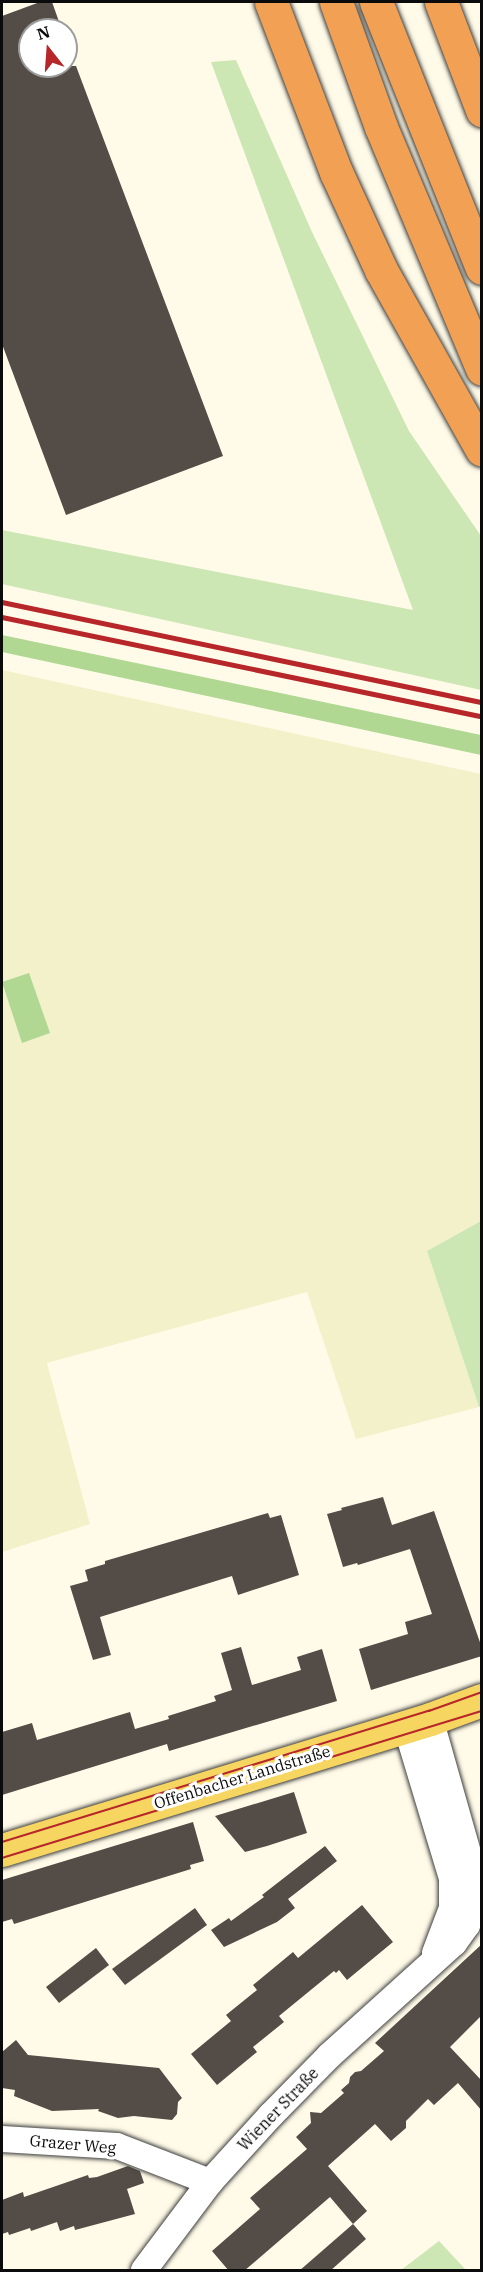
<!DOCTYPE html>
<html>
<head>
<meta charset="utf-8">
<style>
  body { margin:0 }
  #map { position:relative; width:483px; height:2272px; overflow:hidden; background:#fffbe8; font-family:"IBM Plex Serif",serif }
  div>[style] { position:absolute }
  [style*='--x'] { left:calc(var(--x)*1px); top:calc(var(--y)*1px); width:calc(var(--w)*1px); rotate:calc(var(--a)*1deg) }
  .farmland>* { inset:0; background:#f3f1ca }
  .green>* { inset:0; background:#cde7b4 }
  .forest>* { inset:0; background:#b0d893 }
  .building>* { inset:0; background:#534c47 }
  .roads { filter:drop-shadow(0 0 2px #3e3e3e) drop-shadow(0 0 2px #3e3e3e) }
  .minor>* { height:26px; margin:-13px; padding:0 13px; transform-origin:13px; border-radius:13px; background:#fff }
  .major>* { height:33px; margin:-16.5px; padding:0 16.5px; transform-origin:16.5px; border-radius:16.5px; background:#f6d661 }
  .highway>* { height:33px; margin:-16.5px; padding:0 16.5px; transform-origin:16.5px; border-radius:16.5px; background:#f2a053 }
  .tram>* { height:1.5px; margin:-0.75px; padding:0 0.75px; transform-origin:0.75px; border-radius:0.75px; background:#b72629 }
  .rail>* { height:4.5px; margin:-2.25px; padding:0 2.25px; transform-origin:2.25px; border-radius:2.25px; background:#b72629 }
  span { translate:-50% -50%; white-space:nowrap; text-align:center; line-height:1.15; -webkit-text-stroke:6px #fff; paint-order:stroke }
  .street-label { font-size:16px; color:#0b0b0b }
  .frame { position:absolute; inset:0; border:3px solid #0b0b0b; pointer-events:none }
  .north { position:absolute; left:18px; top:18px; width:60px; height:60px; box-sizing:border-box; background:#fff; border:2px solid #9d9d9d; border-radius:50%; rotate:343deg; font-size:16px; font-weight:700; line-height:24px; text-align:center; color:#0b0b0b }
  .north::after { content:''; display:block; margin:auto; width:21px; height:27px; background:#b72629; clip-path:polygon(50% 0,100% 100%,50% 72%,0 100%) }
</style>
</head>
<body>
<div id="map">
  <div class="farmland">
    <i style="clip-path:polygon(2px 670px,481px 774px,481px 1221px,427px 1251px,479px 1407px,356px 1439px,307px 1292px,47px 1363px,90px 1524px,2px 1552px)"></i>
  </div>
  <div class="green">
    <i style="clip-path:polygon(236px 60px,312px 232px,409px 431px,481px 536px,481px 690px,2px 584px,2px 530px,413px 610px,211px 62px)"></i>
    <i style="clip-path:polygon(481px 1221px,482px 1406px,479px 1407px,427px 1251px)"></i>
    <i style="clip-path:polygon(439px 2241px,466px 2270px,401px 2270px)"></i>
  </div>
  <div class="forest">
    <i style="clip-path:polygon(2px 635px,481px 735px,481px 755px,2px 652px)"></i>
    <i style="clip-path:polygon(29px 973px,50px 1033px,22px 1043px,2px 982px)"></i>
  </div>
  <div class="building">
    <i style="clip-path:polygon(40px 2px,52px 2px,62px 30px,30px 30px,30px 66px,76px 66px,223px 456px,66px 515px,2px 344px,2px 16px)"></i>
    <i style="clip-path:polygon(383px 1497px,392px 1525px,434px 1511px,482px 1648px,482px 1656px,371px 1690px,359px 1649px,408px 1634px,405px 1622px,432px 1614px,410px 1549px,358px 1565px,357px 1563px,343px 1567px,327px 1514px,342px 1510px,341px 1508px)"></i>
    <i style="clip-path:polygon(268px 1513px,270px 1518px,281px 1515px,299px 1575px,238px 1595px,232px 1576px,100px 1617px,111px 1655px,93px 1660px,70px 1586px,88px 1581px,85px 1570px,105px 1564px,105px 1561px)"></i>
    <i style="clip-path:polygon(241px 1647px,252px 1685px,301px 1670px,297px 1657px,322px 1649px,337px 1701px,169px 1751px,167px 1744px,2px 1795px,2px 1732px,32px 1723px,37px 1740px,130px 1712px,135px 1729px,169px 1719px,168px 1716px,216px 1701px,214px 1696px,232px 1690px,221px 1653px)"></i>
    <i style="clip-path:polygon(294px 1792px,307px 1833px,267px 1846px,245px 1852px,215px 1816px)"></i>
    <i style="clip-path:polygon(193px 1822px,204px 1861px,190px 1865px,191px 1869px,14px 1924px,12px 1919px,2px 1922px,2px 1880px)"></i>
    <i style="clip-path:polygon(325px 1846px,337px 1861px,288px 1899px,295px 1908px,277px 1922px,224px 1947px,211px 1930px,229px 1918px,231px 1921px,264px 1897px,262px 1895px)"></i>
    <i style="clip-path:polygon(362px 1905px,393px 1942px,347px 1980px,339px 1970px,336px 1973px,334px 1971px,279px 2016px,284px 2022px,253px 2047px,257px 2052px,217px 2085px,191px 2054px,231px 2021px,226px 2015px,257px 1990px,253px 1985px,293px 1952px,298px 1958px)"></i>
    <i style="clip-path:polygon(195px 1908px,207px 1925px,125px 1985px,112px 1969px)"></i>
    <i style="clip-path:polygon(482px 1944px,482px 2015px,450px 2047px,482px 2081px,482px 2111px,458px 2083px,434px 2105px,428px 2099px,406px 2121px,406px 2128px,391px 2141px,375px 2124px,328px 2166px,367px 2211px,353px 2224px,330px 2197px,244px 2271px,229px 2271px,212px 2251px,260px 2209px,250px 2198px,307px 2149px,296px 2137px,311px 2123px,310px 2112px,321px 2113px,344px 2093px,341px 2090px,349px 2083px,350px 2077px,355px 2072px,361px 2071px,384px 2051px,375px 2043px)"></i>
    <i style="clip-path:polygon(96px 1948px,109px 1965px,59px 2003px,46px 1987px)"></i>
    <i style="clip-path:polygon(16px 2040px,28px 2055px,159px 2068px,182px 2098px,178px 2102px,177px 2114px,172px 2120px,134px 2116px,118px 2118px,98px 2111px,99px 2109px,52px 2111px,14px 2096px,15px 2090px,2px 2088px,2px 2052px)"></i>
    <i style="clip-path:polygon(128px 2166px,140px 2171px,144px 2183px,127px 2189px,135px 2214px,75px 2230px,74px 2226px,60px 2231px,57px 2222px,31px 2231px,30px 2228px,9px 2235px,8px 2232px,2px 2234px,2px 2200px,23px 2192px,24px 2197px,88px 2175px,89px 2178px,97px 2177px)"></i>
    <i style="clip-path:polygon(353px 2224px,366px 2239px,330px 2271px,299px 2271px)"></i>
  </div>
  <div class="roads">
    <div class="minor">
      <i style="--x:406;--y:1726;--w:159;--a:73.2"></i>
      <i style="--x:452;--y:1878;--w:30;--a:90"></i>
      <i style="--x:452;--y:1908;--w:48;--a:110.7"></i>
      <i style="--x:2;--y:2139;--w:115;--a:3.5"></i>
      <i style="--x:117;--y:2146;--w:100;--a:21.2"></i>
      <i style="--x:144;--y:2270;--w:110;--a:-53.1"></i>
      <i style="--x:210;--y:2182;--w:91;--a:-47.7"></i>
      <i style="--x:271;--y:2115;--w:83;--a:-45.5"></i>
      <i style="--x:329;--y:2056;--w:169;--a:-42.1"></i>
      <i style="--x:454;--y:1943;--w:22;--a:-54"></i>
      <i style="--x:467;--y:1925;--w:21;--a:-71"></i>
      <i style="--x:474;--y:1905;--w:31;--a:-90"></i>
      <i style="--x:474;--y:1874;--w:161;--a:-105.8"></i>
    </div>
    <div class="major">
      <i style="--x:2;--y:1850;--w:448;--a:-17"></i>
      <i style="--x:430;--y:1719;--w:55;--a:-20.1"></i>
    </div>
    <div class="highway">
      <i style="--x:271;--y:2;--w:182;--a:69.1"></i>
      <i style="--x:336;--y:172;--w:108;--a:65.3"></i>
      <i style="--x:381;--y:270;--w:206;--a:60.7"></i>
      <i style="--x:336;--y:2;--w:133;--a:70.2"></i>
      <i style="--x:381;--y:127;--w:262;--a:67.3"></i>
      <i style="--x:376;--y:2;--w:286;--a:68.3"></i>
      <i style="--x:441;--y:2;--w:116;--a:69.2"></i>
    </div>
  </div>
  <div class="tram">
    <i style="--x:2;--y:1842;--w:447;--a:-17.1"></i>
    <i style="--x:429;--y:1711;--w:56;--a:-19.7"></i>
    <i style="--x:2;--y:1858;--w:502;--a:-17.03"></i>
  </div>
  <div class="rail">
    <i style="--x:2;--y:602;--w:490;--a:11.8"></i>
    <i style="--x:2;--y:617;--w:490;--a:11.7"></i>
  </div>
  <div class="street-label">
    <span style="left:242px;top:1777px;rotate:-17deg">Offenbacher Landstraße</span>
    <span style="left:278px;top:2109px;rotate:-46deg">Wiener Straße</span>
    <span style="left:73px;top:2144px;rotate:5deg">Grazer Weg</span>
  </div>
  <div class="frame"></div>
  <div class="north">N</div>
</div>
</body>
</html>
